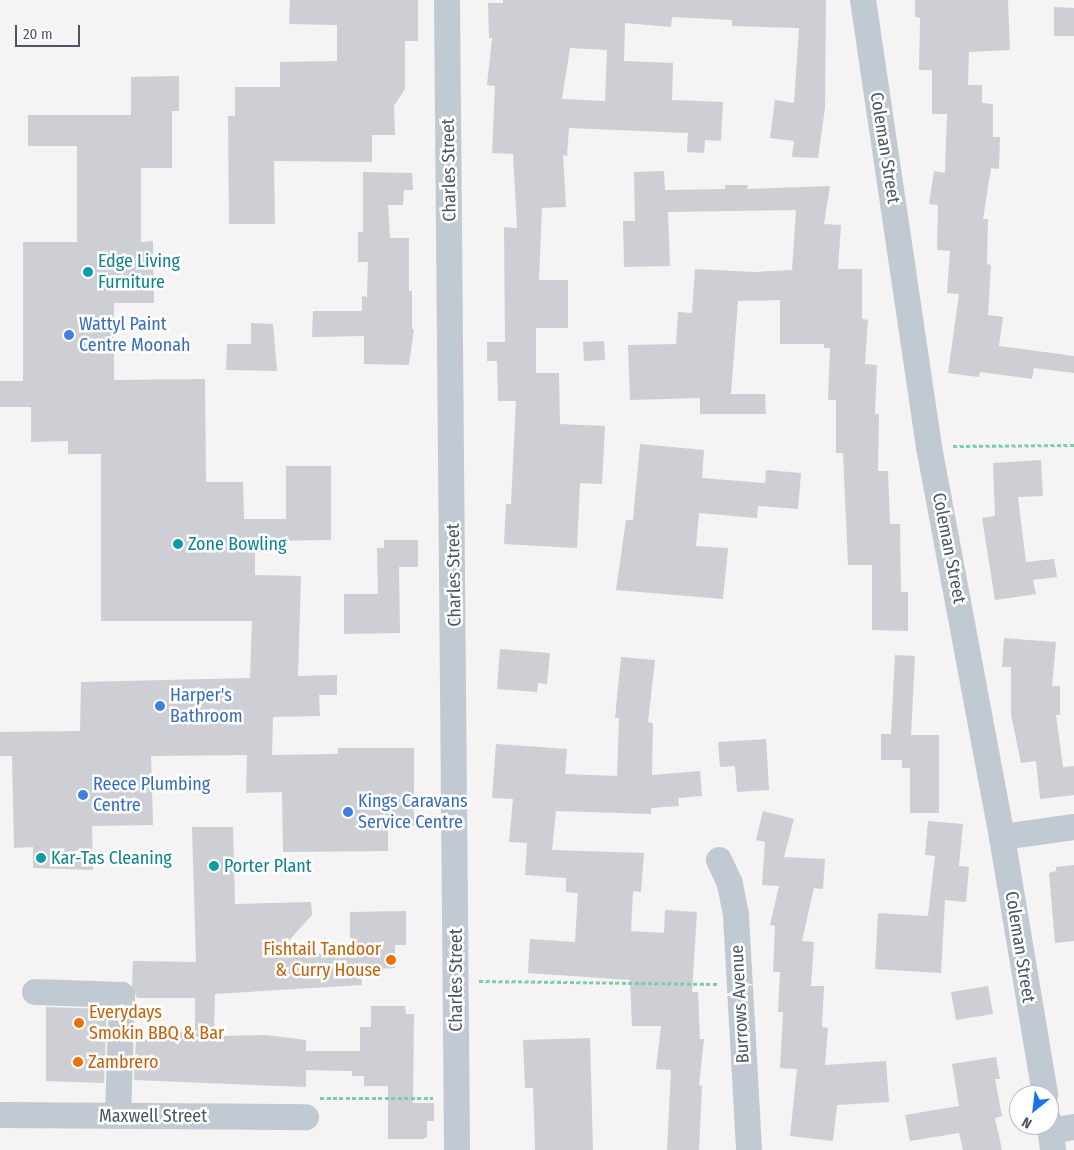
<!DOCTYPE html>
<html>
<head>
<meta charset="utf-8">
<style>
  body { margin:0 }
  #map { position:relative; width:1074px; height:1150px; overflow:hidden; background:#f5f3f3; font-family:"Fira Sans Condensed",sans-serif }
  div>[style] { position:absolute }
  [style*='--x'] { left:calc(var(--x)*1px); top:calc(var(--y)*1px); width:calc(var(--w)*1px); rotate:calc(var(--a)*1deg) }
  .building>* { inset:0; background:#cdcfd5 }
  .path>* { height:3px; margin-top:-1.5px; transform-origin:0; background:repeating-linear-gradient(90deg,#7ad0a6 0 4px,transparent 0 6.5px) }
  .minor>* { height:26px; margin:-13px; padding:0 13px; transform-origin:13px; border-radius:13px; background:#c1cad2 }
  .dots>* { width:14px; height:14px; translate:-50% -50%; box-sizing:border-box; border:2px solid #fff; border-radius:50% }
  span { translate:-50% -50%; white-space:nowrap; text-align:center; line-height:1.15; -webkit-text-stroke:5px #fff; paint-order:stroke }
  .street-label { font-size:18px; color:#4a5661 }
  .culture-label { font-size:18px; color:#0d838f }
  .left { translate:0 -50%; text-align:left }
  .shop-label { font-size:18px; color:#366cbe }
  .food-label { font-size:18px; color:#c56008 }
  .right { translate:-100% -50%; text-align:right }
  .north { position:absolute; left:1009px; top:1085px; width:50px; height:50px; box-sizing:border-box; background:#fff; border:1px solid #b7bbc0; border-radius:50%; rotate:209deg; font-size:14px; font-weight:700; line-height:20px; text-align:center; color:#4a5661 }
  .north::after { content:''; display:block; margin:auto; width:18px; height:22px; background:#1a73e8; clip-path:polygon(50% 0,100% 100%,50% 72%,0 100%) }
  .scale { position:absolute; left:15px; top:25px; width:65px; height:22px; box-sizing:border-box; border:2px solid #4a5661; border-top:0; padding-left:6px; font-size:15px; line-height:18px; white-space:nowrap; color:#4a5661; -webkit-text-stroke:4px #fff; paint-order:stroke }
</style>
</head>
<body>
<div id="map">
  <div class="building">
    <i style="clip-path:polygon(290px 0,418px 0,418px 41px,405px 41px,405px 89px,394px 106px,395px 135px,372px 135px,372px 162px,274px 161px,275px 224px,229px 224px,228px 116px,235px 116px,235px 87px,280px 87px,280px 62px,337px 61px,337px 25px,289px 24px)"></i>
    <i style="clip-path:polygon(evenodd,503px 0,826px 0,825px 108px,818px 158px,792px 157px,794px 141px,770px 138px,775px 100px,794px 103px,799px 28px,732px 26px,732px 20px,672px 17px,671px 27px,625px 23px,624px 61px,673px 63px,672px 100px,723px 102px,721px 141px,705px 140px,704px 153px,687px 152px,688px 133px,569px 128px,567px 156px,563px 155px,566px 207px,542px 208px,539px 280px,568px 280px,568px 328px,536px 328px,536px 373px,559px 373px,560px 424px,605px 426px,602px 484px,580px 483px,577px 548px,504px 544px,506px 504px,511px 504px,516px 401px,498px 401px,497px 361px,487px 361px,487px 342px,505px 342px,504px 227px,517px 228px,513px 154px,492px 153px,495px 86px,487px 85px,492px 38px,489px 38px,488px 3px,503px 3px,503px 0,570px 48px,607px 50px,605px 101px,562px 99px,570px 48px)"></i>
    <i style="clip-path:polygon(915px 0,1008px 0,1010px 50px,969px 52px,968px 85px,982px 85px,982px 103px,993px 104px,993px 137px,1000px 137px,999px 169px,991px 168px,983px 219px,988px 219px,987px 264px,991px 265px,988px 315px,1003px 317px,999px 346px,1074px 356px,1074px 373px,1034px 368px,1032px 379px,980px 372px,979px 377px,948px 373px,959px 294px,947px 293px,950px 251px,937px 250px,938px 205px,929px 204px,934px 171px,945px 173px,947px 114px,932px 114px,932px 70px,919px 70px,920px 18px,915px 17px)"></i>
    <i style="clip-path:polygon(1054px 7px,1074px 8px,1074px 36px,1054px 36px)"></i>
    <i style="clip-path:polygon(179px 76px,179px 111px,172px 111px,172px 168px,141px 168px,141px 242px,153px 241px,154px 303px,114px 303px,114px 380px,205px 379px,206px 482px,243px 482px,244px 519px,286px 519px,286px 466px,331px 466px,331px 540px,255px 541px,255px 575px,301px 576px,298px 676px,337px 675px,337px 695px,319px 695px,320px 716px,273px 717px,272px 755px,338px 754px,338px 748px,414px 748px,414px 826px,388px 827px,388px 851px,283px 852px,282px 792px,246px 793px,247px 755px,151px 756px,153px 825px,92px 826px,93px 870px,33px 868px,33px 847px,14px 848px,12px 756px,0 756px,0 732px,80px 731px,81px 682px,250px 678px,252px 621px,101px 621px,101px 454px,68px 454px,68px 441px,31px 442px,31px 407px,0 407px,0 381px,23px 381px,23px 242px,77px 242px,77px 146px,28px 146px,28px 115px,131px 115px,131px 77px)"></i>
    <i style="clip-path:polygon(664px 171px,665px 190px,725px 189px,725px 185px,748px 185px,747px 189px,830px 186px,824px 224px,841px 225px,838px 269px,862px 269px,862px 319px,868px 320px,865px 364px,877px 365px,875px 414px,879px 414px,878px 471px,888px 471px,890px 524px,900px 524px,901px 592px,908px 592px,908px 631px,872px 630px,872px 565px,848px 565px,843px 453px,836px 453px,836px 400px,828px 400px,830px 348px,824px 348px,824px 344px,780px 344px,780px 300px,738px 301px,731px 394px,765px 394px,766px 414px,700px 414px,700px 398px,630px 400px,628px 345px,676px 344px,678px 312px,692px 313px,695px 269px,754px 272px,792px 270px,796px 210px,668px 212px,670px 266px,624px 267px,623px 221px,635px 221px,634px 172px)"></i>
    <i style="clip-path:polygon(363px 172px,412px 173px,413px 190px,404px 190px,403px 205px,388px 205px,390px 238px,409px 238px,409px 291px,412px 291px,412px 329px,414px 329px,409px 365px,364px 364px,364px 336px,312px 337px,313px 311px,362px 311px,362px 296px,367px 297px,368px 262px,358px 262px,358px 232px,363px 232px)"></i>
    <i style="clip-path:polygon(251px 323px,273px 324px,277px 371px,226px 370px,227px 344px,251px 344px)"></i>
    <i style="clip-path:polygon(604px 341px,605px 360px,584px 361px,583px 342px)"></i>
    <i style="clip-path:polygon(640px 444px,704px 450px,702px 478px,765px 483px,766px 470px,801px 473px,798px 509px,758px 506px,757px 518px,699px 513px,696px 546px,728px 548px,723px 599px,616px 590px,626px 520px,633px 520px)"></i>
    <i style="clip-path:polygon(1041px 460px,1043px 496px,1018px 497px,1026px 562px,1054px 559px,1057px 577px,1033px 580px,1036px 594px,995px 600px,982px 518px,995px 516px,993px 463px)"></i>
    <i style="clip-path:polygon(384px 540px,418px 540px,418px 567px,399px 567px,400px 633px,344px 634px,344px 594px,378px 594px,377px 548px,384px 548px)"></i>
    <i style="clip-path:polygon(1004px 638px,1056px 642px,1052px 686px,1060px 686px,1060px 715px,1056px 715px,1063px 767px,1074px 766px,1074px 795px,1040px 799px,1036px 761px,1021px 763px,1011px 715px,1011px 667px,1002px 667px)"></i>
    <i style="clip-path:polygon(500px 649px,550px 653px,547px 684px,538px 683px,537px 692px,497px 689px)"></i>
    <i style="clip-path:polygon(895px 655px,915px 656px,911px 735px,939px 735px,939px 813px,910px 813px,910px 768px,902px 768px,902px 760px,881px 760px,881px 734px,891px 734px)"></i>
    <i style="clip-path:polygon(621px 657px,655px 660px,648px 722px,653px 723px,652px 775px,700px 771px,702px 796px,678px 798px,679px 806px,651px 808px,651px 814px,556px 811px,552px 850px,644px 853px,641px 892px,633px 891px,631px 931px,664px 933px,665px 910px,697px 912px,692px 992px,698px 992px,700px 1039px,704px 1039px,699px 1085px,702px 1086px,699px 1150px,667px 1150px,671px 1070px,656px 1069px,661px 1026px,632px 1026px,630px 980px,528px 973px,530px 939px,575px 942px,578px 893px,566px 892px,566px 878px,525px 875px,527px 843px,509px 842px,513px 799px,492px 798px,496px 744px,567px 749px,565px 774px,617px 776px,619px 718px,615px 718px)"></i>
    <i style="clip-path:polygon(766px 739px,769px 790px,737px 792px,735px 766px,720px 767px,718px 742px)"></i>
    <i style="clip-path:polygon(763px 811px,794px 819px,784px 857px,825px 859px,823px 889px,814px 888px,802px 941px,814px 942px,811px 986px,824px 986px,822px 1027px,828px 1028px,825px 1065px,886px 1061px,889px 1102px,837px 1105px,833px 1141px,790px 1136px,797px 1069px,780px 1068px,783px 1012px,778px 1012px,780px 972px,773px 972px,775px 926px,770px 925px,779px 886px,762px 885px,765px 842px,756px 840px)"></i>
    <i style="clip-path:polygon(928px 821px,963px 824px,959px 866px,969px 867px,966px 902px,945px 900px,941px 973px,875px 969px,878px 913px,928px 916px,935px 856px,925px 855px)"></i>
    <i style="clip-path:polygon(192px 827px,233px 827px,235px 904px,311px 902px,312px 915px,274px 957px,350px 952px,350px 912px,406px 911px,406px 945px,395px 945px,395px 968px,360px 970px,362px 985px,215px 994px,214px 1029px,223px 1029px,223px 1036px,266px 1035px,306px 1040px,306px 1051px,360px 1051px,360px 1027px,371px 1027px,371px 1006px,405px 1006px,406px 1014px,414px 1014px,413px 1103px,434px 1103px,434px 1121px,427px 1121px,427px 1137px,423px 1139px,388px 1139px,388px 1086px,364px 1086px,364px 1076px,352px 1076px,352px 1071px,306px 1070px,306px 1087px,134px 1080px,136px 1039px,148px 1040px,148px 1031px,195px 1032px,195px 998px,137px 998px,132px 985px,133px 961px,196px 962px)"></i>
    <i style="clip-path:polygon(1074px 865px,1074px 941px,1055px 943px,1049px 873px,1056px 871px,1056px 867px)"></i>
    <i style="clip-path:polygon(988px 986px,993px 1014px,956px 1020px,951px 992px)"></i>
    <i style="clip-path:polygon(46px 1007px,107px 1009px,104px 1083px,46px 1081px)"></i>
    <i style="clip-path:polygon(590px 1038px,593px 1150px,535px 1150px,533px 1088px,525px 1088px,523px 1040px)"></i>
    <i style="clip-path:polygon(996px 1057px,1000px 1079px,995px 1079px,1002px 1116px,995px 1118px,1002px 1150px,963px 1150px,959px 1133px,910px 1141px,905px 1115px,959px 1106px,952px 1064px)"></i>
  </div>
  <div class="path">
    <i style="--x:953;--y:446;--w:121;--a:-0.5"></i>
    <i style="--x:479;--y:981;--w:238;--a:0.7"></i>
    <i style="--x:320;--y:1098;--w:113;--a:0"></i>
  </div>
  <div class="minor">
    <i style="--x:447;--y:0;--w:1150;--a:89.5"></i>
    <i style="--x:863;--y:0;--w:452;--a:81.6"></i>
    <i style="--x:929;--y:447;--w:397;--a:79.4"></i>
    <i style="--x:1002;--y:837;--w:262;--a:80.5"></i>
    <i style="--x:1002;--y:837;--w:73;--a:-7.9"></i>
    <i style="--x:719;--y:860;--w:26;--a:65"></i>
    <i style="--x:730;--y:884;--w:33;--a:79"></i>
    <i style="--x:736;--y:916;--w:234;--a:86.8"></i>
    <i style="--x:35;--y:992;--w:87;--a:2"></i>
    <i style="--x:122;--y:995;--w:121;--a:91.9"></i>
    <i style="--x:0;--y:1115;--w:306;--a:0.4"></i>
    <i style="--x:1049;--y:1121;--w:29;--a:82"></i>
    <i style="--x:1051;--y:1131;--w:23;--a:-10"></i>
  </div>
  <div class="dots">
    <i style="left:88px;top:272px;background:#0f9aa8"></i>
    <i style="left:69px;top:335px;background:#3f7fe0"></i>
    <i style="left:178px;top:544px;background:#0f9aa8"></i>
    <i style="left:160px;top:706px;background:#3f7fe0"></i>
    <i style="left:83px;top:795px;background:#3f7fe0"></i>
    <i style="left:348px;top:812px;background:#3f7fe0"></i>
    <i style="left:41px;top:858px;background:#0f9aa8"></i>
    <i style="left:214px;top:866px;background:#0f9aa8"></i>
    <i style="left:391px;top:960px;background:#e8710a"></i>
    <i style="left:79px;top:1023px;background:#e8710a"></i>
    <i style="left:78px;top:1062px;background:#e8710a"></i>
  </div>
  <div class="street-label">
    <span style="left:885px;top:148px;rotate:81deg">Coleman Street</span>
    <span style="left:449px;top:170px;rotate:-91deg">Charles Street</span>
    <span style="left:949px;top:548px;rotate:79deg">Coleman Street</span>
    <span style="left:454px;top:575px;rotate:-91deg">Charles Street</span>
    <span style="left:1020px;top:947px;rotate:81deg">Coleman Street</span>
    <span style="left:456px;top:980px;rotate:-90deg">Charles Street</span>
    <span style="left:740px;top:1004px;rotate:-93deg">Burrows Avenue</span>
    <span style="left:153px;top:1116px">Maxwell Street</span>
  </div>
  <div class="culture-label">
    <span class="left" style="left:98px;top:272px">Edge Living<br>Furniture</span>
    <span class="left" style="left:188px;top:544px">Zone Bowling</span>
    <span class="left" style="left:51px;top:858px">Kar-Tas Cleaning</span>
    <span class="left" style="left:224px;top:866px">Porter Plant</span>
  </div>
  <div class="shop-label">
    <span class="left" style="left:79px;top:335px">Wattyl Paint<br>Centre Moonah</span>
    <span class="left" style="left:170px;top:706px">Harper's<br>Bathroom</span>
    <span class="left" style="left:93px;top:795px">Reece Plumbing<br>Centre</span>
    <span class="left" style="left:358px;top:812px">Kings Caravans<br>Service Centre</span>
  </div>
  <div class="food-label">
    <span class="right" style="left:381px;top:960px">Fishtail Tandoor<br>&amp; Curry House</span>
    <span class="left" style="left:89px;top:1023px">Everydays<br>Smokin BBQ &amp; Bar</span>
    <span class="left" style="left:88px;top:1062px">Zambrero</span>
  </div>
  <div class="north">N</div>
  <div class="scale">20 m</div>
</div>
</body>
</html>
